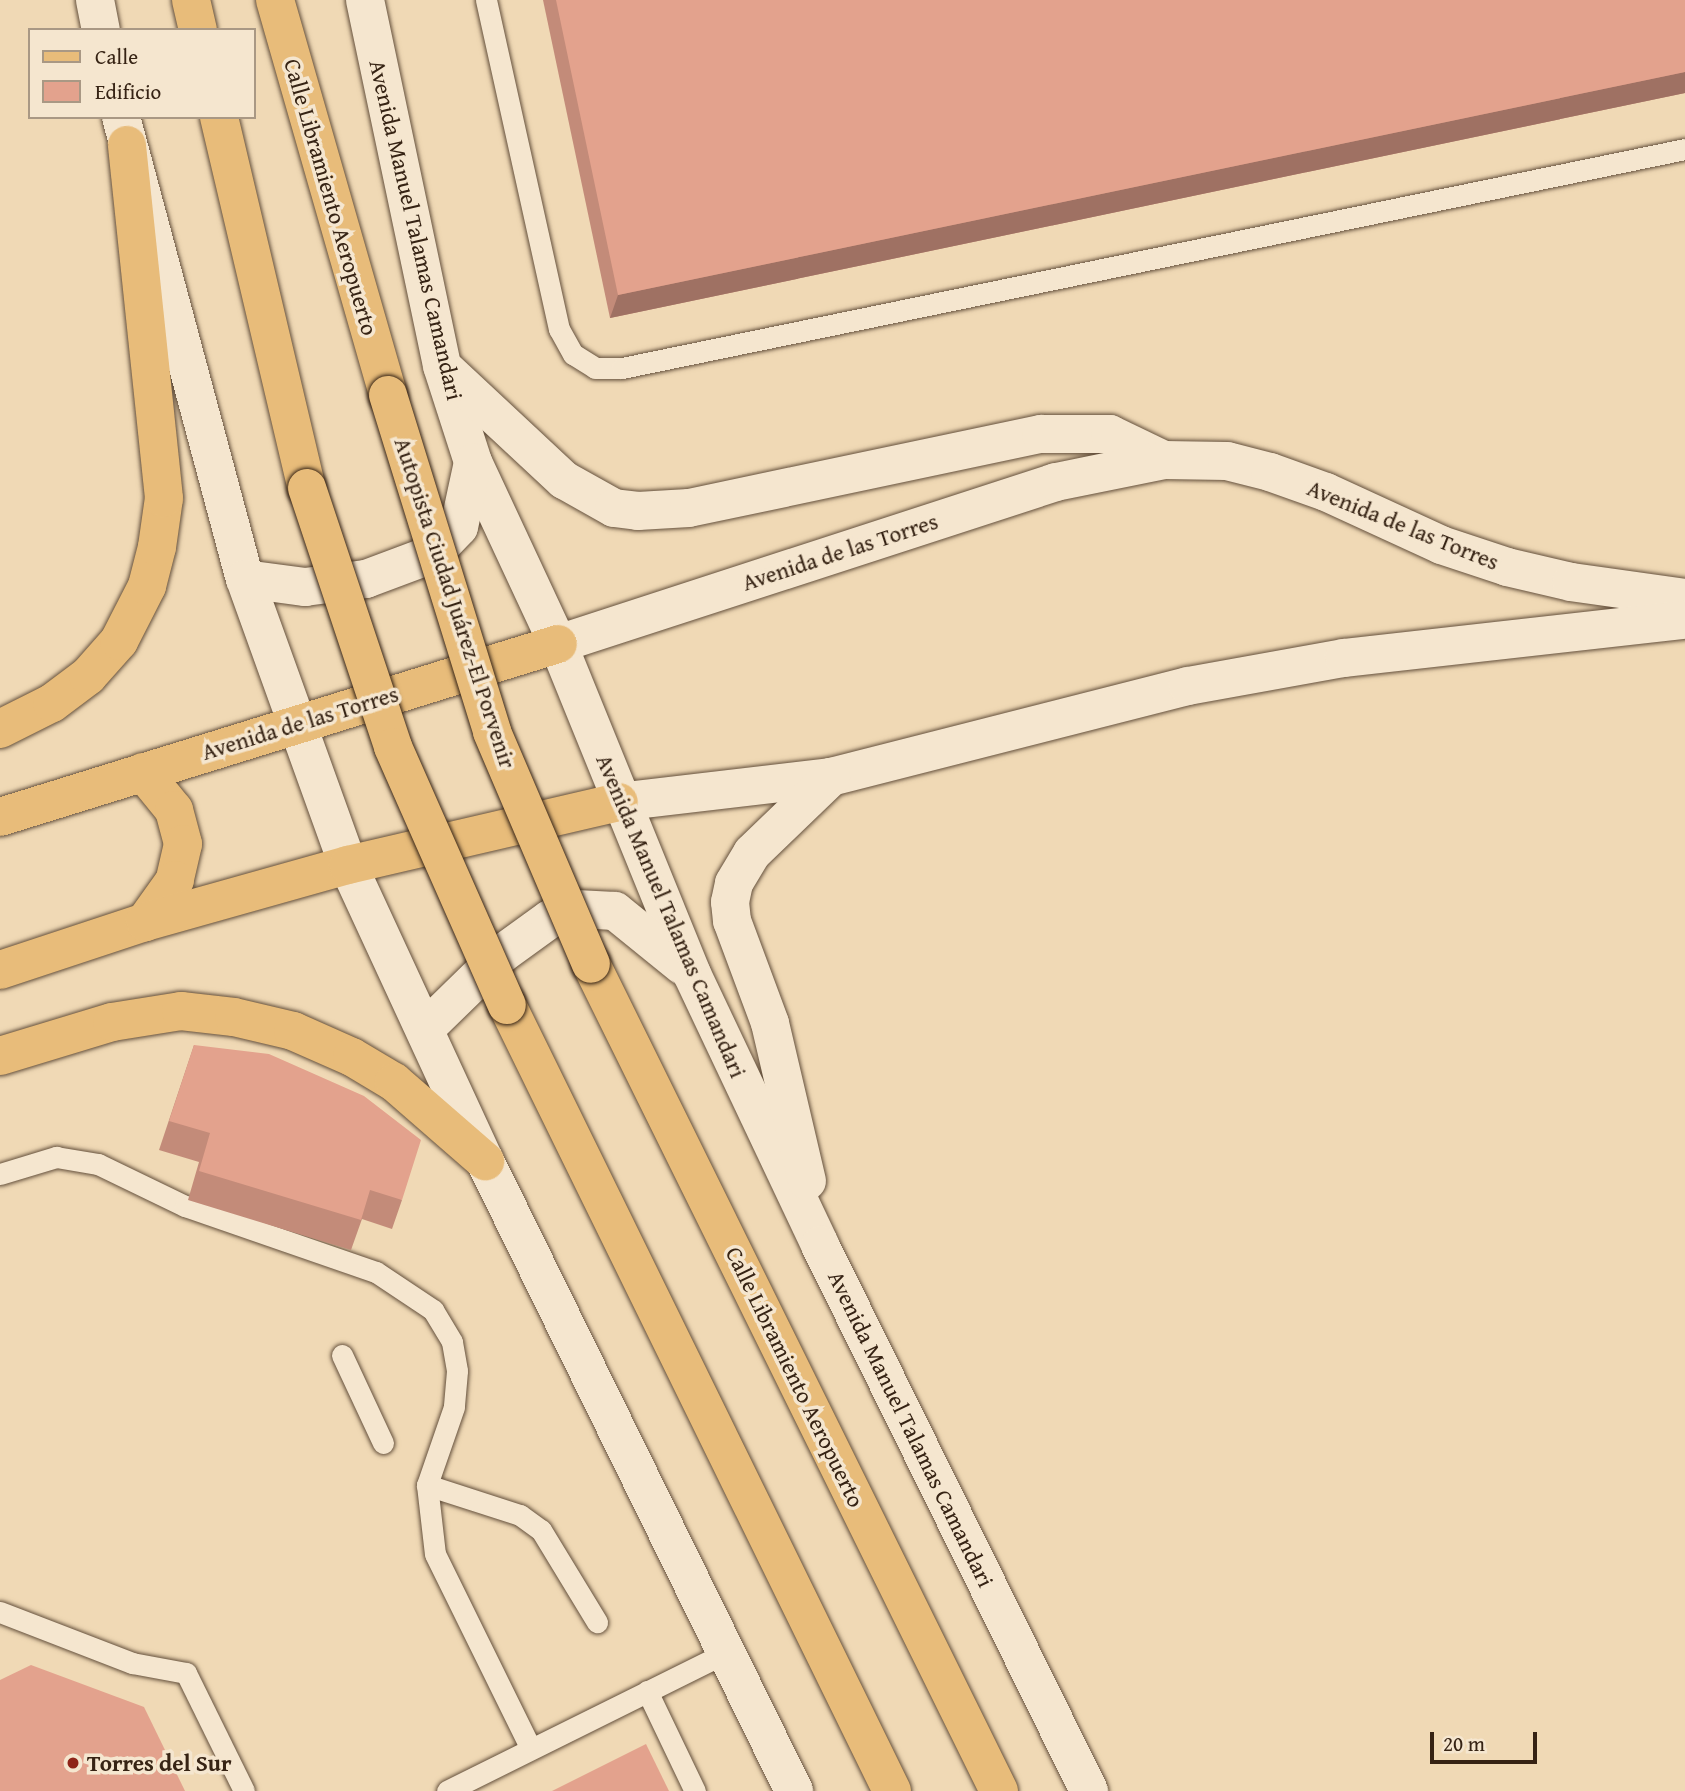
<!DOCTYPE html>
<html>
<head>
<meta charset="utf-8">
<style>
  body { margin:0 }
  #map { position:relative; width:1685px; height:1791px; overflow:hidden; background:#f0d9b5; font-family:"Gentium Book Plus",serif }
  div>[style] { position:absolute }
  [style*='--x'] { left:calc(var(--x)*1px); top:calc(var(--y)*1px); width:calc(var(--w)*1px); rotate:calc(var(--a)*1deg) }
  .roads { filter:drop-shadow(0 0 2px #64503c) drop-shadow(0 0 2px #64503c) }
  .service>* { height:21px; margin:-10.5px; padding:0 10.5px; transform-origin:10.5px; border-radius:10.5px; background:#f5e6cf }
  .secondary>* { height:38px; margin:-19px; padding:0 19px; transform-origin:19px; border-radius:19px; background:#f5e6cf }
  .primary>* { height:38px; margin:-19px; padding:0 19px; transform-origin:19px; border-radius:19px; background:#e8bc7a }
  .trunk>* { height:38px; margin:-19px; padding:0 19px; transform-origin:19px; border-radius:19px; background:#e8bc7a }
  .bridges { filter:drop-shadow(0 0 2px #362314) drop-shadow(0 0 2px #362314) }
  .trunk-bridge>* { height:38px; margin:-19px; padding:0 19px; transform-origin:19px; border-radius:19px; background:#e8bc7a }
  .wall>* { inset:0; background:#c38b79 }
  .shaded-wall>* { inset:0; background:#9f7163 }
  .building>* { inset:0; background:#e3a28d }
  .dots>* { width:19px; height:19px; translate:-50% -50%; box-sizing:border-box; border:4px solid #f5e6cf; border-radius:50% }
  span { translate:-50% -50%; white-space:nowrap; text-align:center; line-height:1.15; -webkit-text-stroke:7px #f5e6cf; paint-order:stroke }
  .street-label { font-size:23px; color:#362314 }
  .poi-label { font-size:23px; color:#362314; font-weight:700 }
  .left { translate:0 -50%; text-align:left }
  .legend { position:absolute; left:28px; top:28px; width:228px; height:91px; box-sizing:border-box; background:#f5e6cf; border:2px solid #a99884; margin:0; padding:9px 12px; list-style:none; font-size:21px; color:#362314 }
  .legend li { display:flex; align-items:center; gap:14px; height:35px }
  .legend b { width:35px; border:2px solid #a99884 }
  .scale { position:absolute; left:1430px; top:1732px; width:107px; height:32px; box-sizing:border-box; border:4px solid #362314; border-top:0; padding-left:9px; font-size:21px; line-height:24px; white-space:nowrap; color:#362314; -webkit-text-stroke:5px #f5e6cf; paint-order:stroke }
</style>
</head>
<body>
<div id="map">
  <div class="roads">
    <div class="service">
      <i style="--x:486;--y:0;--w:337;--a:77.5"></i>
      <i style="--x:559;--y:329;--w:29;--a:61"></i>
      <i style="--x:573;--y:354;--w:26;--a:32"></i>
      <i style="--x:595;--y:368;--w:27;--a:0"></i>
      <i style="--x:622;--y:368;--w:1085;--a:-11.64"></i>
      <i style="--x:0;--y:1174;--w:59;--a:-16.9"></i>
      <i style="--x:56;--y:1157;--w:43;--a:9.5"></i>
      <i style="--x:98;--y:1164;--w:97;--a:25.8"></i>
      <i style="--x:185;--y:1206;--w:202;--a:19.1"></i>
      <i style="--x:376;--y:1272;--w:69;--a:33.7"></i>
      <i style="--x:433;--y:1310;--w:37;--a:59"></i>
      <i style="--x:452;--y:1342;--w:29;--a:80"></i>
      <i style="--x:457;--y:1371;--w:36;--a:95"></i>
      <i style="--x:454;--y:1407;--w:83;--a:109.1"></i>
      <i style="--x:427;--y:1485;--w:69;--a:83.4"></i>
      <i style="--x:435;--y:1554;--w:215;--a:63.8"></i>
      <i style="--x:342;--y:1355;--w:97;--a:65"></i>
      <i style="--x:427;--y:1485;--w:98;--a:17.9"></i>
      <i style="--x:520;--y:1515;--w:26;--a:36"></i>
      <i style="--x:541;--y:1530;--w:108;--a:58.7"></i>
      <i style="--x:0;--y:1612;--w:142;--a:21.1"></i>
      <i style="--x:132;--y:1663;--w:55;--a:10.5"></i>
      <i style="--x:186;--y:1673;--w:131;--a:63.8"></i>
      <i style="--x:647;--y:1691;--w:111;--a:64.4"></i>
      <i style="--x:447;--y:1791;--w:313;--a:-26.4"></i>
    </div>
    <div class="secondary">
      <i style="--x:95;--y:0;--w:31;--a:79"></i>
      <i style="--x:365;--y:0;--w:374;--a:78.1"></i>
      <i style="--x:442;--y:366;--w:101;--a:72.1"></i>
      <i style="--x:473;--y:462;--w:201;--a:65"></i>
      <i style="--x:558;--y:644;--w:356;--a:67.9"></i>
      <i style="--x:692;--y:974;--w:300;--a:64.7"></i>
      <i style="--x:820;--y:1245;--w:609;--a:63.77"></i>
      <i style="--x:121;--y:117;--w:478;--a:75"></i>
      <i style="--x:245;--y:579;--w:304;--a:70.2"></i>
      <i style="--x:348;--y:865;--w:326;--a:65.2"></i>
      <i style="--x:485;--y:1161;--w:702;--a:63.87"></i>
      <i style="--x:447;--y:371;--w:160;--a:43"></i>
      <i style="--x:564;--y:480;--w:57;--a:29.2"></i>
      <i style="--x:614;--y:508;--w:24;--a:7"></i>
      <i style="--x:638;--y:511;--w:51;--a:-3.4"></i>
      <i style="--x:689;--y:508;--w:360;--a:-11.9"></i>
      <i style="--x:1041;--y:434;--w:69;--a:0"></i>
      <i style="--x:1110;--y:434;--w:60;--a:25.7"></i>
      <i style="--x:245;--y:579;--w:61;--a:7.6"></i>
      <i style="--x:305;--y:587;--w:62;--a:-7.5"></i>
      <i style="--x:366;--y:579;--w:72;--a:-20.5"></i>
      <i style="--x:433;--y:554;--w:37;--a:-46"></i>
      <i style="--x:459;--y:527;--w:66;--a:-77.8"></i>
      <i style="--x:558;--y:644;--w:524;--a:-18.02"></i>
      <i style="--x:1056;--y:482;--w:110;--a:-11.5"></i>
      <i style="--x:1164;--y:460;--w:63;--a:0.9"></i>
      <i style="--x:1227;--y:461;--w:44;--a:14.3"></i>
      <i style="--x:1270;--y:472;--w:59;--a:19.7"></i>
      <i style="--x:1326;--y:492;--w:127;--a:24.7"></i>
      <i style="--x:1441;--y:545;--w:70;--a:18.4"></i>
      <i style="--x:1507;--y:567;--w:66;--a:13.2"></i>
      <i style="--x:1571;--y:582;--w:115;--a:8"></i>
      <i style="--x:619;--y:802;--w:213;--a:-6.7"></i>
      <i style="--x:831;--y:777;--w:368;--a:-14.3"></i>
      <i style="--x:1188;--y:686;--w:158;--a:-10.2"></i>
      <i style="--x:1344;--y:658;--w:343;--a:-6.4"></i>
      <i style="--x:425;--y:1029;--w:109;--a:-44.3"></i>
      <i style="--x:503;--y:953;--w:58;--a:-35.9"></i>
      <i style="--x:550;--y:919;--w:28;--a:-21"></i>
      <i style="--x:576;--y:909;--w:39;--a:3"></i>
      <i style="--x:615;--y:911;--w:87;--a:39"></i>
      <i style="--x:807;--y:1181;--w:162;--a:-103.2"></i>
      <i style="--x:770;--y:1023;--w:109;--a:-110.4"></i>
      <i style="--x:732;--y:921;--w:19;--a:-96"></i>
      <i style="--x:730;--y:902;--w:19;--a:-78"></i>
      <i style="--x:734;--y:883;--w:35;--a:-59"></i>
      <i style="--x:752;--y:853;--w:110;--a:-43.9"></i>
    </div>
    <div class="primary">
      <i style="--x:0;--y:729;--w:58;--a:-26.6"></i>
      <i style="--x:52;--y:703;--w:45;--a:-36.9"></i>
      <i style="--x:88;--y:676;--w:47;--a:-48.5"></i>
      <i style="--x:119;--y:641;--w:62;--a:-63"></i>
      <i style="--x:147;--y:586;--w:40;--a:-75.6"></i>
      <i style="--x:157;--y:547;--w:49;--a:-81.9"></i>
      <i style="--x:164;--y:498;--w:355;--a:-96"></i>
      <i style="--x:0;--y:1056;--w:117;--a:-16.9"></i>
      <i style="--x:112;--y:1022;--w:70;--a:-9.1"></i>
      <i style="--x:181;--y:1011;--w:53;--a:6.5"></i>
      <i style="--x:234;--y:1017;--w:61;--a:13.3"></i>
      <i style="--x:293;--y:1031;--w:64;--a:23.8"></i>
      <i style="--x:352;--y:1057;--w:49;--a:30.8"></i>
      <i style="--x:394;--y:1082;--w:121;--a:41"></i>
    </div>
    <div class="trunk">
      <i style="--x:191;--y:0;--w:31;--a:77"></i>
      <i style="--x:275;--y:0;--w:411;--a:74"></i>
      <i style="--x:219;--y:117;--w:381;--a:76.7"></i>
      <i style="--x:143;--y:772;--w:49;--a:50.8"></i>
      <i style="--x:174;--y:810;--w:35;--a:75"></i>
      <i style="--x:183;--y:844;--w:37;--a:103"></i>
      <i style="--x:175;--y:880;--w:52;--a:125.5"></i>
      <i style="--x:0;--y:817;--w:584;--a:-17.23"></i>
      <i style="--x:591;--y:964;--w:922;--a:63.74"></i>
      <i style="--x:0;--y:970;--w:153;--a:-18.3"></i>
      <i style="--x:145;--y:922;--w:211;--a:-15.7"></i>
      <i style="--x:348;--y:865;--w:278;--a:-13.1"></i>
      <i style="--x:507;--y:1005;--w:875;--a:63.9"></i>
    </div>
  </div>
  <div class="bridges">
    <div class="trunk-bridge">
      <i style="--x:388;--y:395;--w:353;--a:72.8"></i>
      <i style="--x:492;--y:732;--w:252;--a:66.9"></i>
      <i style="--x:307;--y:488;--w:273;--a:71.6"></i>
      <i style="--x:393;--y:747;--w:282;--a:66.2"></i>
    </div>
  </div>
  <div class="wall">
    <i style="clip-path:polygon(543px 0,1685px 0,1685px 93px,610px 318px)"></i>
    <i style="clip-path:polygon(194px 1045px,402px 1200px,392px 1229px,362px 1219px,351px 1250px,188px 1200px,199px 1162px,159px 1150px)"></i>
  </div>
  <div class="shaded-wall">
    <i style="clip-path:polygon(1685px 72px,1685px 93px,610px 318px,618px 295px)"></i>
  </div>
  <div class="building">
    <i style="clip-path:polygon(556px 0,1685px 0,1685px 72px,618px 295px)"></i>
    <i style="clip-path:polygon(194px 1045px,269px 1054px,364px 1096px,421px 1140px,402px 1200px,370px 1190px,361px 1220px,199px 1171px,210px 1133px,169px 1121px)"></i>
    <i style="clip-path:polygon(31px 1665px,144px 1707px,185px 1791px,0 1791px,0 1680px)"></i>
    <i style="clip-path:polygon(646px 1744px,669px 1791px,552px 1791px)"></i>
  </div>
  <div class="dots">
    <i style="left:73px;top:1763px;background:#8f2418"></i>
  </div>
  <div class="street-label">
    <span style="left:331px;top:197px;rotate:74deg">Calle Libramiento Aeropuerto</span>
    <span style="left:416px;top:230px;rotate:77deg">Avenida Manuel Talamas Camandari</span>
    <span style="left:1403px;top:525px;rotate:22deg">Avenida de las Torres</span>
    <span style="left:840px;top:552px;rotate:-18deg">Avenida de las Torres</span>
    <span style="left:455px;top:603px;rotate:72deg">Autopista Ciudad Juárez-El Porvenir</span>
    <span style="left:300px;top:723px;rotate:-17deg">Avenida de las Torres</span>
    <span style="left:671px;top:916px;rotate:67deg">Avenida Manuel Talamas Camandari</span>
    <span style="left:795px;top:1377px;rotate:64deg">Calle Libramiento Aeropuerto</span>
    <span style="left:911px;top:1429px;rotate:64deg">Avenida Manuel Talamas Camandari</span>
  </div>
  <div class="poi-label">
    <span class="left" style="left:87px;top:1763px">Torres del Sur</span>
  </div>
  <ul class="legend">
  <li><b style="height:9px;background:#e8bc7a"></b>Calle</li>
  <li><b style="height:19px;background:#e3a28d"></b>Edificio</li>
  </ul>
  <div class="scale">20 m</div>
</div>
</body>
</html>
